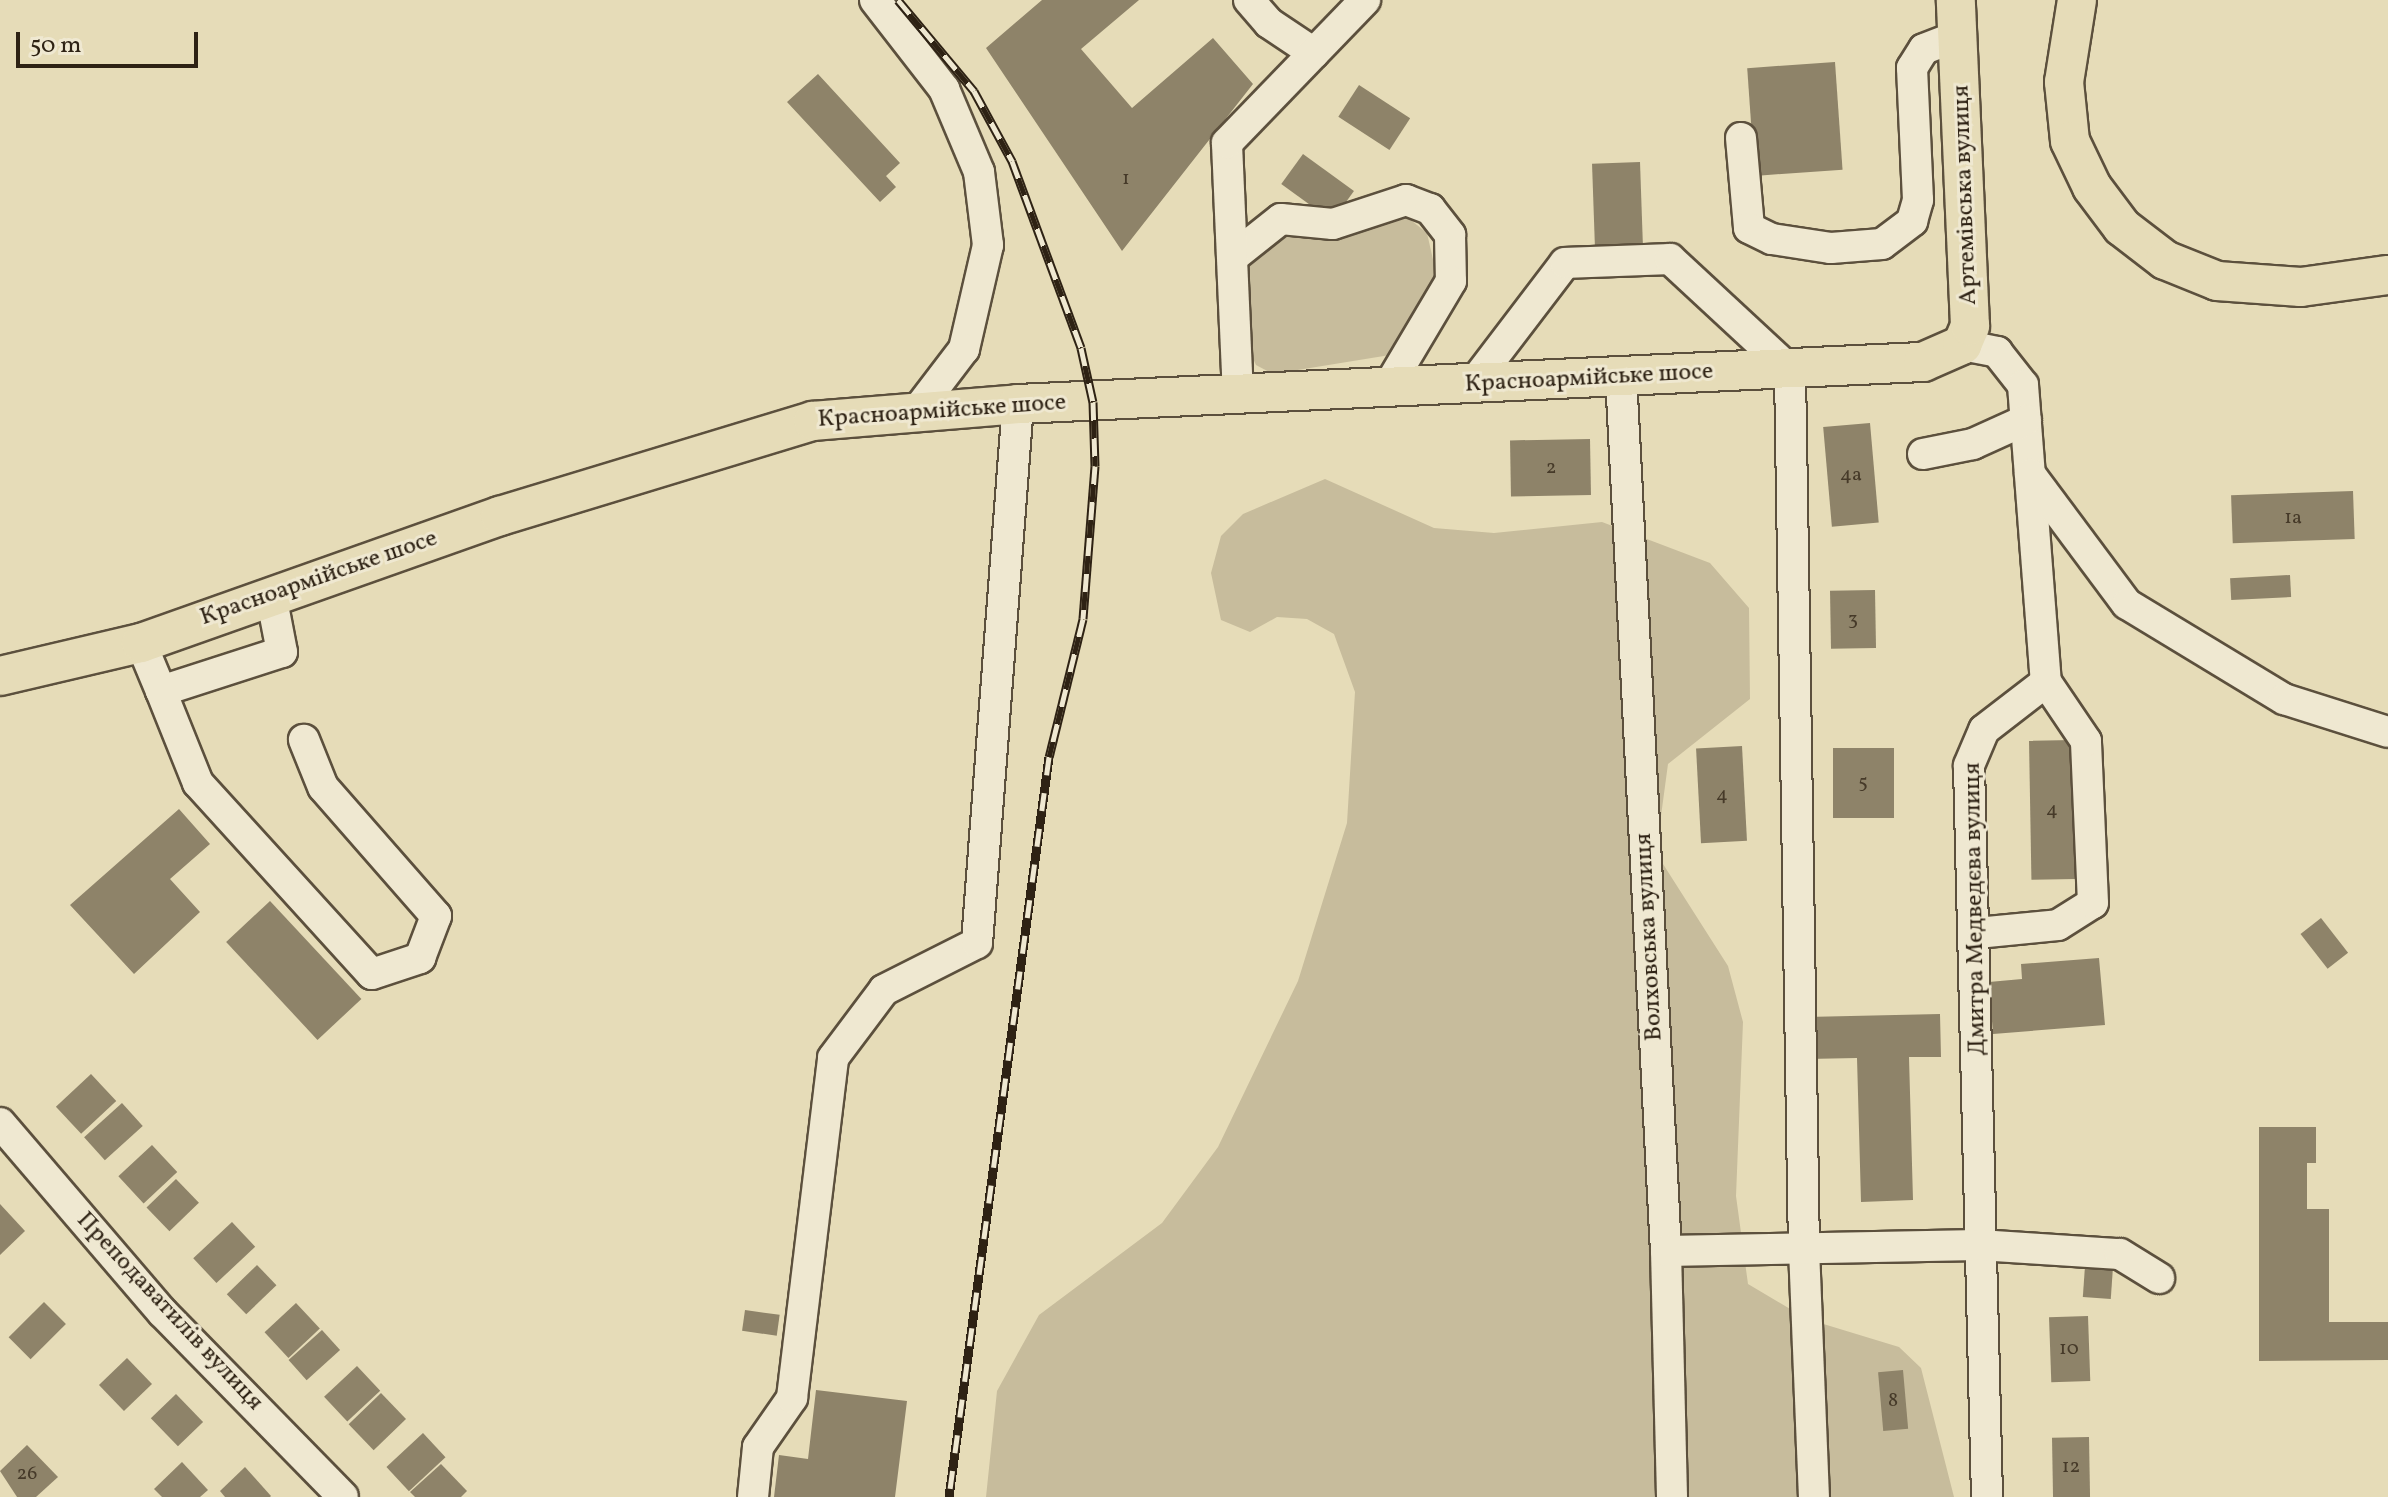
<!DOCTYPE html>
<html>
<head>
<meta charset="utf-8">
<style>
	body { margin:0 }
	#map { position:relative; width:2388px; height:1497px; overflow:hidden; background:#e6dcb8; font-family:Vollkorn,serif }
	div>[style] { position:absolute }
	.green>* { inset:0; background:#c7bc9c }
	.building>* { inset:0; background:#8e8369; transform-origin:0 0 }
	.roads { filter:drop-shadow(2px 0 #5c503d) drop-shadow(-2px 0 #5c503d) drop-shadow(0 2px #5c503d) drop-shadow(0 -2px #5c503d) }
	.minor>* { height:30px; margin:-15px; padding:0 15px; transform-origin:15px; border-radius:15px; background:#efe8d1 }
	.major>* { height:38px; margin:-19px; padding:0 19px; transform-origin:19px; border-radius:19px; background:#e6dcb8 }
	.rail>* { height:9px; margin-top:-4.5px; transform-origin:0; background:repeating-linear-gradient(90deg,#efe8d1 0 18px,#2e2214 0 36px); box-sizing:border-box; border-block:2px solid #2e2214 }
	span { translate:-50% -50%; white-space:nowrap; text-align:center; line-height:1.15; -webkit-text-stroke:6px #efe8d1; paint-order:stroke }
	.number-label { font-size:20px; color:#463a29 }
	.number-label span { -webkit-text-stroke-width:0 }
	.street-label { font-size:24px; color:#2e2214 }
	.scale { position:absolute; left:16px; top:32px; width:182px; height:36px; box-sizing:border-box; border:4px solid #2e2214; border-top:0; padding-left:10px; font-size:24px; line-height:28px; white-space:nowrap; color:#2e2214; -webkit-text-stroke:6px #efe8d1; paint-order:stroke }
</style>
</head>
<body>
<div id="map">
	<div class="green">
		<i style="clip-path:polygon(1402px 213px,1427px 233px,1436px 273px,1390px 355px,1273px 374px,1256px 365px,1249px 350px,1247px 263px,1276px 237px)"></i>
		<i style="clip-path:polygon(1325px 479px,1434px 528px,1494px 533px,1602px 522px,1710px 563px,1749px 608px,1750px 699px,1668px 764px,1656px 853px,1728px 966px,1743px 1022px,1736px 1196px,1748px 1284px,1807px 1319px,1899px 1347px,1921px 1368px,1954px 1497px,986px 1497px,997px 1391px,1039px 1315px,1162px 1223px,1218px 1147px,1298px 981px,1347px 823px,1355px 692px,1334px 634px,1307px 619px,1277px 617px,1250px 632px,1221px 620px,1211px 573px,1221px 536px,1243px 514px)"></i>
	</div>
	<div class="building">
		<i style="clip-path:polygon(1042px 0,1139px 0,1081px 49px,1132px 108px,1213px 38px,1253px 84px,1122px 251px,986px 48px)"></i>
		<i style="left:1835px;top:62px;width:108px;height:88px;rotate:86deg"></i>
		<i style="clip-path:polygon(818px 74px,900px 163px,886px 176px,896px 187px,880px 202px,787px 102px)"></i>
		<i style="left:1359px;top:85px;width:61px;height:38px;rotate:33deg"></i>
		<i style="left:1303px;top:154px;width:63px;height:37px;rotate:36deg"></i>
		<i style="left:1640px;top:162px;width:93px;height:48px;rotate:88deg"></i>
		<i style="left:1870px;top:423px;width:100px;height:47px;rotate:85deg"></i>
		<i style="left:1590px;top:439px;width:56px;height:80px;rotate:89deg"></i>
		<i style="left:2353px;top:491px;width:48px;height:122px;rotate:88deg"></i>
		<i style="left:2290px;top:575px;width:22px;height:60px;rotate:87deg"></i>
		<i style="left:1875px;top:590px;width:58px;height:45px;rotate:89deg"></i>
		<i style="left:2073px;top:740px;width:139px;height:44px;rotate:89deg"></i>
		<i style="left:1742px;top:746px;width:95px;height:46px;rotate:87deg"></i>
		<i style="left:1833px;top:748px;width:61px;height:70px"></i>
		<i style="clip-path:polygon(179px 809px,210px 844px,170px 879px,200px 912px,134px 974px,70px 905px)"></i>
		<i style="left:270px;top:901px;width:134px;height:60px;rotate:47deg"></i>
		<i style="left:2321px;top:918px;width:44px;height:26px;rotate:52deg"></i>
		<i style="clip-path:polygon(2099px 958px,2105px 1025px,1993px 1034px,1989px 982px,2022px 979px,2021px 964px)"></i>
		<i style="clip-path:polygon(1940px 1014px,1941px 1057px,1909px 1057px,1913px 1200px,1861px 1202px,1857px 1058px,1807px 1059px,1806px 1017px)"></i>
		<i style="left:91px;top:1074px;width:37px;height:48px;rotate:47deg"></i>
		<i style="left:122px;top:1103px;width:31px;height:51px;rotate:48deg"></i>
		<i style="clip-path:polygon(2259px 1127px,2316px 1127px,2316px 1163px,2307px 1163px,2307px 1209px,2329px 1209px,2329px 1322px,2388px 1322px,2388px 1360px,2259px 1361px)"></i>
		<i style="left:152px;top:1145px;width:37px;height:46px;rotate:47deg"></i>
		<i style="left:176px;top:1179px;width:33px;height:41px;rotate:46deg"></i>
		<i style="clip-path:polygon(0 1204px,25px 1231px,0 1255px)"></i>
		<i style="left:232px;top:1222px;width:34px;height:53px;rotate:47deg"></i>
		<i style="left:257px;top:1265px;width:28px;height:42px;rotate:46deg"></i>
		<i style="left:2085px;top:1266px;width:28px;height:31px;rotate:4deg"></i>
		<i style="left:44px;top:1302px;width:31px;height:50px;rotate:45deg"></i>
		<i style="left:296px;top:1303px;width:35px;height:43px;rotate:47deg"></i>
		<i style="left:745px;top:1310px;width:35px;height:21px;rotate:8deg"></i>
		<i style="left:2088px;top:1316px;width:65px;height:39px;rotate:88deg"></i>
		<i style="left:322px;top:1330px;width:27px;height:45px;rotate:48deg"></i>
		<i style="left:127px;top:1358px;width:36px;height:39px;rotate:46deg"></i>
		<i style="left:357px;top:1366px;width:34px;height:45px;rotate:47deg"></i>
		<i style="left:1903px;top:1370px;width:59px;height:25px;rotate:85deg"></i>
		<i style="clip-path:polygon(816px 1390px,907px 1401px,895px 1497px,774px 1497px,779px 1455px,808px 1459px)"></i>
		<i style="left:381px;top:1393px;width:36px;height:45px;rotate:46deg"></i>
		<i style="left:176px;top:1394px;width:39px;height:35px;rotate:46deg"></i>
		<i style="left:423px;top:1433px;width:33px;height:50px;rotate:47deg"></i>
		<i style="left:2089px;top:1437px;width:60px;height:37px;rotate:89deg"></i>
		<i style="clip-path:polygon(27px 1445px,58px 1477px,36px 1497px,17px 1497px,0 1471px)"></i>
		<i style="clip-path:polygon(182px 1462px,208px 1490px,200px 1497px,162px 1497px,154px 1489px)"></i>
		<i style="clip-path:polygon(441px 1464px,467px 1491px,461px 1497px,415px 1497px,410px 1492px)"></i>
		<i style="clip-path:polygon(245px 1467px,271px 1496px,270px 1497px,225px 1497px,220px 1491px)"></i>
	</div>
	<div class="roads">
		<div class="minor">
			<i style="left:875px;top:0;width:113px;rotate:52.2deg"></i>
			<i style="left:944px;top:89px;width:90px;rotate:67.1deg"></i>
			<i style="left:979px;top:172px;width:74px;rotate:83deg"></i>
			<i style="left:988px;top:245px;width:107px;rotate:103deg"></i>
			<i style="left:964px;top:349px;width:79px;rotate:127.3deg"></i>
			<i style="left:1249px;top:0;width:30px;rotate:49deg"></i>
			<i style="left:1269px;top:23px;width:54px;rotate:33.7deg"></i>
			<i style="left:1741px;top:138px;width:90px;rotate:84.9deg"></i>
			<i style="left:1749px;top:228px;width:25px;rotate:26deg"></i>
			<i style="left:1772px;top:239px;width:60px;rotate:8.7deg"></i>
			<i style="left:1831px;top:248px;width:51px;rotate:-4.5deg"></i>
			<i style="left:1882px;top:244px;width:38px;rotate:-37deg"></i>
			<i style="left:1912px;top:221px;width:22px;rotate:-74deg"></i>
			<i style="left:1918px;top:200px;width:132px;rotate:-92.6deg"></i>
			<i style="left:1912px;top:68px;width:22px;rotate:-58deg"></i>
			<i style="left:1924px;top:49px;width:36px;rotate:-21deg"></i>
			<i style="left:1233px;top:257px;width:61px;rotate:-38.4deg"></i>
			<i style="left:1281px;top:219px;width:52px;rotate:5.5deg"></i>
			<i style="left:1333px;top:224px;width:77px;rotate:-18.2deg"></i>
			<i style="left:1406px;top:200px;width:26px;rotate:21deg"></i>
			<i style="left:1430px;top:209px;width:33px;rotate:52deg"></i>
			<i style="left:1450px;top:235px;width:46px;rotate:88.8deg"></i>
			<i style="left:1451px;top:281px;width:126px;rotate:120.7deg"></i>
			<i style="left:1962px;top:345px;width:36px;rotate:11deg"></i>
			<i style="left:1997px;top:352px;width:42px;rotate:51.8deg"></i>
			<i style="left:2023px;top:385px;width:298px;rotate:85.6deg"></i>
			<i style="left:2046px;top:682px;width:78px;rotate:142.3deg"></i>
			<i style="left:1984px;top:730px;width:39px;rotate:113deg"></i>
			<i style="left:1969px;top:766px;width:731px;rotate:88.59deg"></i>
			<i style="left:1621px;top:376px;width:876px;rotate:87.06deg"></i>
			<i style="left:1666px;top:1251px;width:246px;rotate:88.6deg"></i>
			<i style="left:1472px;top:385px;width:153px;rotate:-52.7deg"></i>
			<i style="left:1565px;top:263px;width:105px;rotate:-2.2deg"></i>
			<i style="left:1670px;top:259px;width:163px;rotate:42.8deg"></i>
			<i style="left:1790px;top:370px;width:879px;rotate:89.09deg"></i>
			<i style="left:1804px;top:1249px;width:248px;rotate:87.7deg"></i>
			<i style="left:1238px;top:396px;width:253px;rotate:-92.5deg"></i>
			<i style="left:1227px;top:143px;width:199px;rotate:-46deg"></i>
			<i style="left:1923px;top:454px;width:51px;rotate:-11.3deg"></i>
			<i style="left:1973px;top:444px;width:58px;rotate:-24.4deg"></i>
			<i style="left:2030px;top:474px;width:162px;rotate:53.3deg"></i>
			<i style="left:2127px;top:604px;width:184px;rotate:31.2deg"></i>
			<i style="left:2284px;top:699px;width:109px;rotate:17.6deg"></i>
			<i style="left:141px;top:643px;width:52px;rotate:67.4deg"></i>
			<i style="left:161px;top:691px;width:127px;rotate:-17.9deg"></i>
			<i style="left:282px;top:652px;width:58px;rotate:-100.9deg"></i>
			<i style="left:161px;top:691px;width:99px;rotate:68.1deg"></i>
			<i style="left:198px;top:783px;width:258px;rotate:47.7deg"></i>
			<i style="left:372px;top:974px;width:51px;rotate:-18.4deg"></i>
			<i style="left:420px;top:958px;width:45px;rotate:-69.1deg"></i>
			<i style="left:436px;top:916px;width:171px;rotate:-131.2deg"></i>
			<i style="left:323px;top:787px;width:51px;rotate:-112deg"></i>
			<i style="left:1977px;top:933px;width:81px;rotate:-5.6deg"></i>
			<i style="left:2058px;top:925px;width:41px;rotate:-32.2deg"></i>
			<i style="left:2093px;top:903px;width:162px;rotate:-92.5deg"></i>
			<i style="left:2086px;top:741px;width:71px;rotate:-124.1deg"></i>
			<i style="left:0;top:1123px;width:250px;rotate:49.4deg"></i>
			<i style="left:163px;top:1313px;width:257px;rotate:45.6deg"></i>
			<i style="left:1666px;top:1251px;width:313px;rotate:-1.1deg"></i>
			<i style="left:1979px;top:1245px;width:141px;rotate:3.7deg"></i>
			<i style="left:2120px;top:1254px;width:46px;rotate:31.6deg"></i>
			<i style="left:753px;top:1497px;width:50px;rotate:-84.3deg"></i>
			<i style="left:758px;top:1447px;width:60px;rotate:-55.2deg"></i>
			<i style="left:792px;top:1398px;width:342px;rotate:-83.1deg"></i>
			<i style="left:833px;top:1058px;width:85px;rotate:-53.1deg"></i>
			<i style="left:884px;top:990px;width:104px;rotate:-26.8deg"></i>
			<i style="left:977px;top:943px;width:541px;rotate:-85.65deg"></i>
		</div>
		<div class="major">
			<i style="left:2077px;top:0;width:83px;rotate:99deg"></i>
			<i style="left:2064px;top:82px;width:59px;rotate:84.2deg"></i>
			<i style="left:2070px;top:141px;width:51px;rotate:64.4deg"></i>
			<i style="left:2092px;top:187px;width:50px;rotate:53.1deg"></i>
			<i style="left:2122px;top:227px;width:54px;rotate:37.5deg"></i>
			<i style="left:2165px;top:260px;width:56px;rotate:22deg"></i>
			<i style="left:2217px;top:281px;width:84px;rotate:4.1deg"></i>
			<i style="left:2301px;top:287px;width:88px;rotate:-7.9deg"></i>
			<i style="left:0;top:676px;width:145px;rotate:-13.2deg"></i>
			<i style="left:141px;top:643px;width:381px;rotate:-19.5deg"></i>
			<i style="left:500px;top:516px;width:327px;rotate:-16.9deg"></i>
			<i style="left:813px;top:421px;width:206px;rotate:-4.7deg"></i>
			<i style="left:1018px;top:404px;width:906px;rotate:-2.66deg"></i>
			<i style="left:1923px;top:362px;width:43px;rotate:-23.6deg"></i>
			<i style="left:1962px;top:345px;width:21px;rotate:-67deg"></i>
			<i style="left:1970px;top:326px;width:326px;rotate:-92.5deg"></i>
		</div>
	</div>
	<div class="rail">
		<i style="left:898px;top:0;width:119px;rotate:50.1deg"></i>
		<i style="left:974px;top:91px;width:80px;rotate:61.5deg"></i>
		<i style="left:1012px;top:161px;width:199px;rotate:69.7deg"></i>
		<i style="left:1081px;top:348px;width:55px;rotate:77.5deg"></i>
		<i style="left:1093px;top:402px;width:64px;rotate:88.2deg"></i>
		<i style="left:1095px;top:466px;width:153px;rotate:94.5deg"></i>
		<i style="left:1083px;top:619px;width:142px;rotate:103.8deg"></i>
		<i style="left:1049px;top:757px;width:747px;rotate:97.7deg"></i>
	</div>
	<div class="number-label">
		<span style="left:1126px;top:179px">1</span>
		<span style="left:1551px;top:468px">2</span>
		<span style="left:1851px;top:475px">4а</span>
		<span style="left:2293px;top:518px">1а</span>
		<span style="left:1853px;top:620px">3</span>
		<span style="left:1863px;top:783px">5</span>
		<span style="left:1722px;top:795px">4</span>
		<span style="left:2052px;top:810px">4</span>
		<span style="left:2069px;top:1349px">10</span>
		<span style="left:1893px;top:1401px">8</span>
		<span style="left:2071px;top:1467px">12</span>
		<span style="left:27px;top:1474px">26</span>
	</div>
	<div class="street-label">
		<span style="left:1966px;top:195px;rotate:-92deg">Артемівська вулиця</span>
		<span style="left:1589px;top:379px;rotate:-3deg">Красноармійське шосе</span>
		<span style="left:942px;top:412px;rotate:-4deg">Красноармійське шосе</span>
		<span style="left:319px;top:579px;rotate:-19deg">Красноармійське шосе</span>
		<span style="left:1976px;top:909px;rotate:-91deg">Дмитра Медведєва вулиця</span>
		<span style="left:1650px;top:937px;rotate:-93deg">Волховська вулиця</span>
		<span style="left:169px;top:1312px;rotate:47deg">Преподаватилів вулиця</span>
	</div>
	<div class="scale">50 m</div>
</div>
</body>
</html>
